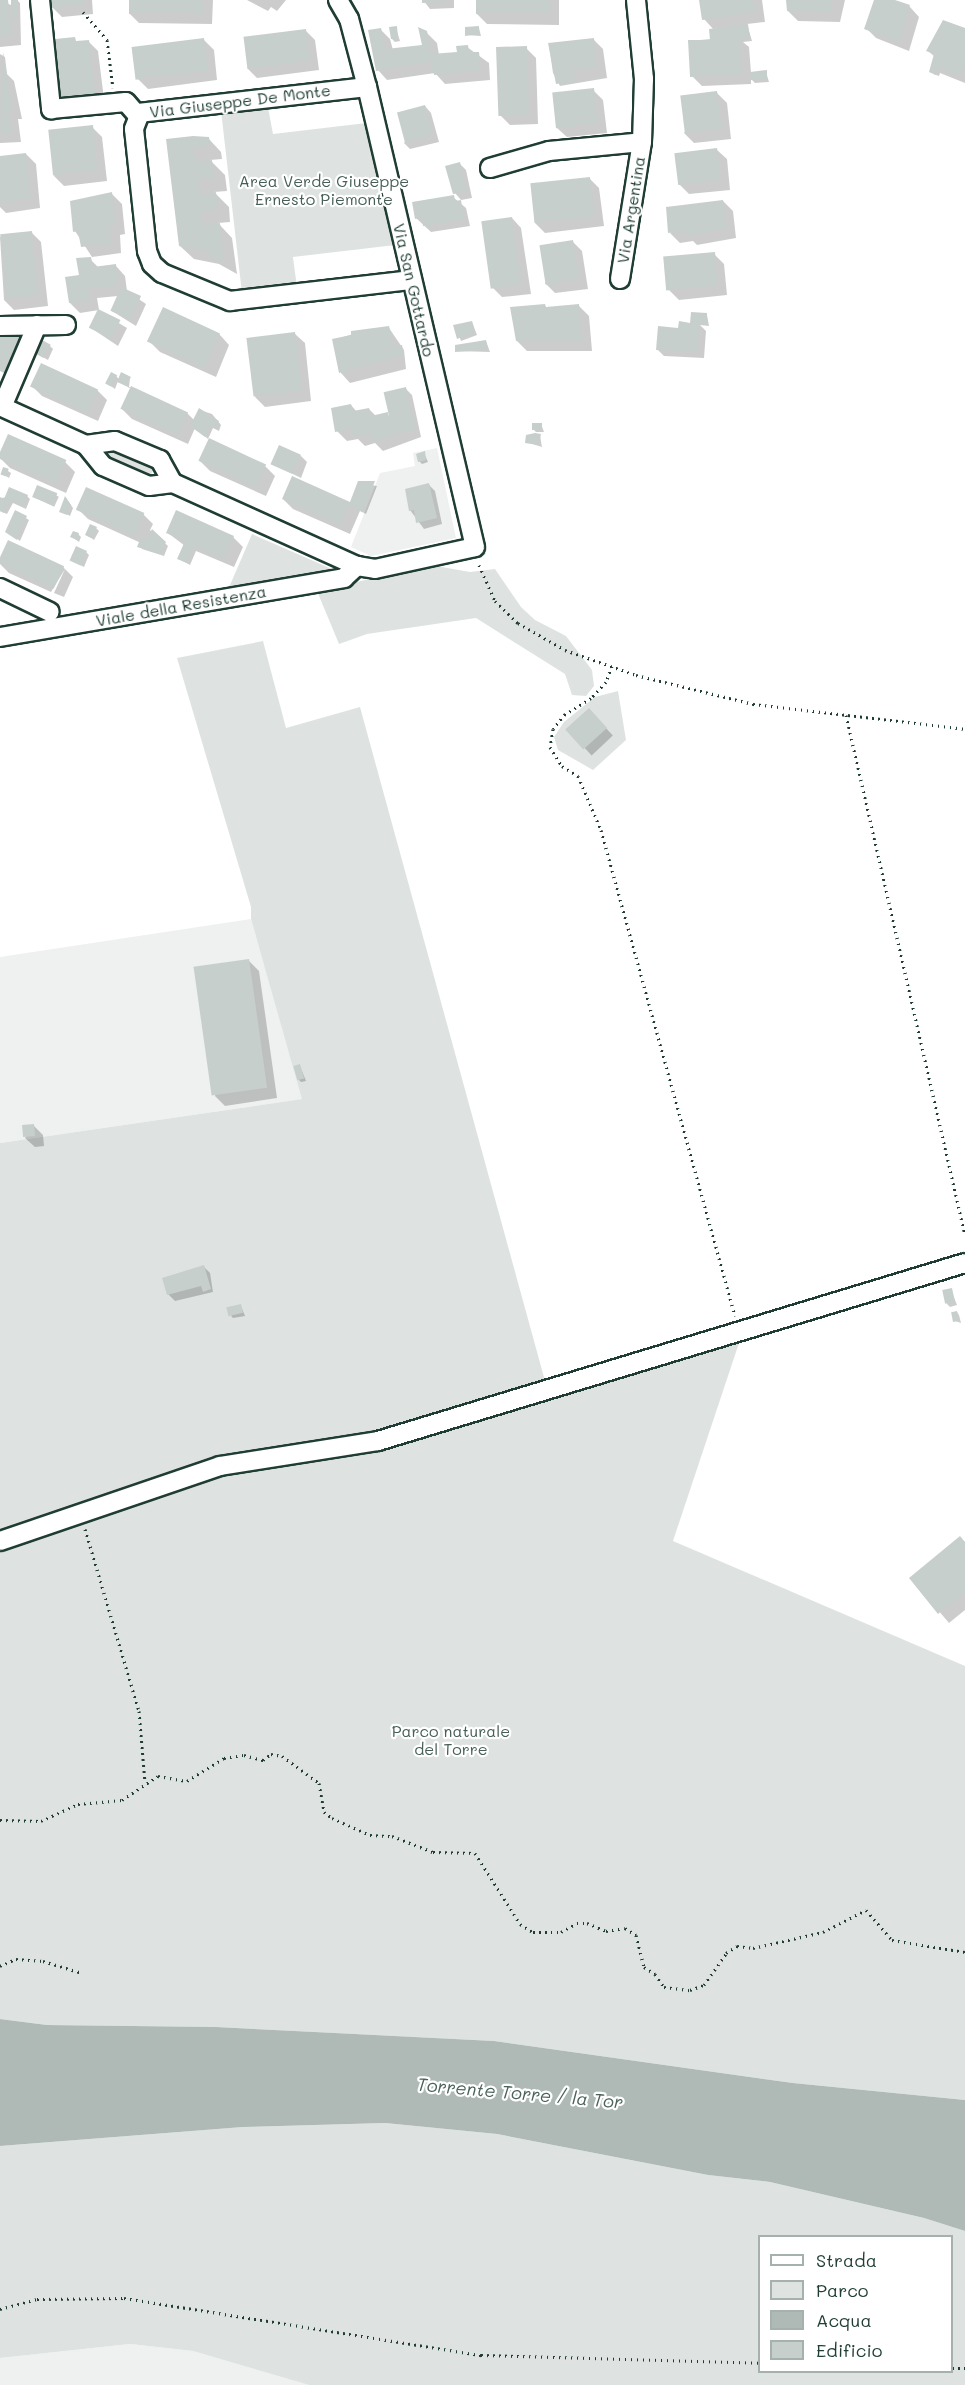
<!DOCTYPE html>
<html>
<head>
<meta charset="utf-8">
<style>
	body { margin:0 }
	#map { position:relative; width:965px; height:2385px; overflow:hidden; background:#fff; font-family:Mali,sans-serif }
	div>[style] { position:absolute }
	.built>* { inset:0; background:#eef1f0 }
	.green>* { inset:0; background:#dee3e2; transform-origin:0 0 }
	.water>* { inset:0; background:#afbab7 }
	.shadow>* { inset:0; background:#0003; transform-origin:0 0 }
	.building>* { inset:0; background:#c7cfcc; transform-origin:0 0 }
	.path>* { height:3px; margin-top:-1.5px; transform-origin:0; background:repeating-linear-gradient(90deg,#1f3d34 0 1.5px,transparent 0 6px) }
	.roads { filter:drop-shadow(2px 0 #1f3d34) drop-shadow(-2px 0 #1f3d34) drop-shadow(0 2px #1f3d34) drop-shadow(0 -2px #1f3d34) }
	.minor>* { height:18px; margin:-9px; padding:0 9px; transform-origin:9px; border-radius:9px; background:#fff }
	span { translate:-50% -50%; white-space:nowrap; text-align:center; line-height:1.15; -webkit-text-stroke:4.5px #fff; paint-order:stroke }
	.street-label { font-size:16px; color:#1f3d34 }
	.park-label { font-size:16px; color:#455e57 }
	.water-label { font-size:18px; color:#4a625b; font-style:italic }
	.legend { position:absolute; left:758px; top:2235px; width:195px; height:138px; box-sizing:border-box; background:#fff; border:2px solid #a5b1ae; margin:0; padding:8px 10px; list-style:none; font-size:18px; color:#1f3d34 }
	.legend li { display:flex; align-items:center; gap:12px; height:30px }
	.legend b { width:30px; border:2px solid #a5b1ae }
</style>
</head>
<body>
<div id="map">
	<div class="built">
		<i style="clip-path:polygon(437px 448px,456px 538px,371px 556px,351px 547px,380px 473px,415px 466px,413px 453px)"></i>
		<i style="clip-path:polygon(251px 919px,303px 1099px,0 1143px,0 957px)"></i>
		<i style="clip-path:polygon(130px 2344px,193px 2351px,309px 2385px,0 2385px,0 2358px)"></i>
	</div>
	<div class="green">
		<i style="clip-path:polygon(266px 97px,273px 134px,375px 122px,404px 244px,293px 257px,298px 295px,243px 302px,220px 102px)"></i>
		<i style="left:113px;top:445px;width:47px;height:17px;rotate:25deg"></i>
		<i style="clip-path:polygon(252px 534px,341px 573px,227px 592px)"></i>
		<i style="clip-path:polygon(431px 565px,470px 572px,495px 569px,521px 607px,535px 620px,566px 636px,592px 670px,594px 686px,586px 696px,572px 695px,565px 674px,476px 618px,367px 634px,339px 644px,317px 591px)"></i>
		<i style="clip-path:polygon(263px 641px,286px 728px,360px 707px,545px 1381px,744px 1328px,673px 1541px,965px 1666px,965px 2100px,793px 2083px,494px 2041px,216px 2027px,47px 2025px,0 2019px,0 1143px,302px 1099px,251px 919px,251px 907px,177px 658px)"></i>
		<i style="clip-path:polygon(618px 691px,626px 740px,593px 770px,558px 750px,554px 737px,564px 722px,595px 697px)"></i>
		<i style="clip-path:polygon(evenodd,385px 2123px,497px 2134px,708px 2175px,770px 2182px,924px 2218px,965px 2231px,965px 2385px,309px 2385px,193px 2351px,130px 2344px,0 2358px,0 2146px,243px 2127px,385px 2123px,760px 2236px,952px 2236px,952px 2372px,760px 2372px,760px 2236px)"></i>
	</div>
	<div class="water">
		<i style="clip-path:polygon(0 2019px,47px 2025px,216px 2027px,494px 2041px,793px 2083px,965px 2100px,965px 2231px,924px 2218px,770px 2182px,708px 2175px,497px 2134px,385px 2123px,243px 2127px,0 2146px)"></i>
	</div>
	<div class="shadow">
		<i style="clip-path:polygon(0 0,13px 6px,17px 0,20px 3px,21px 45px,0 47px)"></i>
		<i style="clip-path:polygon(52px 0,92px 0,93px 14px,62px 17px,52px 7px)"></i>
		<i style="clip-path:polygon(130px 0,213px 0,212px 24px,139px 23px,129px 13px)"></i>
		<i style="clip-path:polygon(247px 0,286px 0,277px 11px,271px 7px,268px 11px)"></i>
		<i style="clip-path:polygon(423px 0,454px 0,454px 8px,430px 9px)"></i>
		<i style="clip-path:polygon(478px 0,559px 0,559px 25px,487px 24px,477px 14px)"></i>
		<i style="clip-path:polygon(701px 0,762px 0,765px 22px,747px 24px,752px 41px,743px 42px,749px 47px,751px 73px,766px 72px,769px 82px,755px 83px,751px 79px,751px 84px,702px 86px,692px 76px,689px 41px,711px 39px,714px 30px,704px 19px)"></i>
		<i style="clip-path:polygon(788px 0,845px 0,840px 22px,798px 21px,788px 11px)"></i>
		<i style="clip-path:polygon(876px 0,910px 7px,919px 17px,909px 51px,876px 38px,866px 28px)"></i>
		<i style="clip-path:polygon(396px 28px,400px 41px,395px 42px,392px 39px)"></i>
		<i style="clip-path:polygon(479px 28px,481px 36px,466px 35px)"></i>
		<i style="clip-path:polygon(380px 29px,390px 39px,393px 50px,424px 46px,427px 33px,437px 43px,439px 55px,458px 53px,467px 47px,489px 63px,490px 80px,445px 84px,435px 73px,387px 80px,378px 70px)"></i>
		<i style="clip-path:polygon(305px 30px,315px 40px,319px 70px,257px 78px,247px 68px)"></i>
		<i style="clip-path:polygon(965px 30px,965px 83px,940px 73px,939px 76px,933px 74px,935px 57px,928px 51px)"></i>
		<i style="clip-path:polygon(593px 39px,603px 49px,607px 78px,560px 86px,553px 73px,549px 45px)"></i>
		<i style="clip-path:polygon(204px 40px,214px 50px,217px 80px,148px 89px,138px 79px)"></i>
		<i style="clip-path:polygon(57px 41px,88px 41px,98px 51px,105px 107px,72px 108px,62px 98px)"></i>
		<i style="clip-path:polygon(526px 48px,536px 58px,538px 124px,510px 125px,500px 115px)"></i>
		<i style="clip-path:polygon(0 54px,5px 57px,7px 74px,14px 81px,22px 119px,18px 119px,21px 142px,0 143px)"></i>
		<i style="clip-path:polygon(593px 90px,603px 100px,607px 133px,567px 137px,557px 128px)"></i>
		<i style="clip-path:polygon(717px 93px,727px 103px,731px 139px,694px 143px,684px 133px)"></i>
		<i style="clip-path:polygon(425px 106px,431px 113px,439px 142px,410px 149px,404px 143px)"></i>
		<i style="clip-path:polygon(92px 127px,102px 137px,107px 181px,64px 186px,54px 176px)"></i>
		<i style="clip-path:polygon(208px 138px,221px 152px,222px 159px,210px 160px,225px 175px,227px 191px,214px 192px,229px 207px,230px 222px,218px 223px,232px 238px,237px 274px,219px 264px,194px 259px,180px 246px,168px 141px)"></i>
		<i style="clip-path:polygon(717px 150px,727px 159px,730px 190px,689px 194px,679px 184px)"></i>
		<i style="clip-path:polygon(26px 154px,36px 164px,40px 208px,6px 213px,0 207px,0 158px)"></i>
		<i style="clip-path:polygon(460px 164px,466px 170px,472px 198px,461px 200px,455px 193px)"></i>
		<i style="clip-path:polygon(589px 178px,599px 188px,604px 226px,545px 233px,535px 223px)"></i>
		<i style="clip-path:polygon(112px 194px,122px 204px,125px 234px,120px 235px,121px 253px,92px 257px,75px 231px)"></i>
		<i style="clip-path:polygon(453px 197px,466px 208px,470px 226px,431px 232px,416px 218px)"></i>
		<i style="clip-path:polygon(723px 201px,733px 211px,736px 238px,697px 245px,693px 241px,680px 243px,670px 233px)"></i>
		<i style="clip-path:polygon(512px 218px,521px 228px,531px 294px,502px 297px,492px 287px)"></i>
		<i style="clip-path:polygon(31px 232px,41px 242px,48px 306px,14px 310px,4px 300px,0 237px)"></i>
		<i style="clip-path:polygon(572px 241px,582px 251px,588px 289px,555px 293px,545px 283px)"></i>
		<i style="clip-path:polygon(714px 254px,724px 264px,727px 295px,679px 300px,669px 290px)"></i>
		<i style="clip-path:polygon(90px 259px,99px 268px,116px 266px,125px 276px,127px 291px,146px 304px,136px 326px,112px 311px,118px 296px,97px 298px,99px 310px,80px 313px,70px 303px)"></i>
		<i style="clip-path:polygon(579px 306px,589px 316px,592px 351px,527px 351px,517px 341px)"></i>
		<i style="clip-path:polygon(163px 309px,220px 335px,229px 345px,216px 377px,160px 352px,150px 342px)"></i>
		<i style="clip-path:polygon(99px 311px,127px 328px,118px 346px,91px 328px)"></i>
		<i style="clip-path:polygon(707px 315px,709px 326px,700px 325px,706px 331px,704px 358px,664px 356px,657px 349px,679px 330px)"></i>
		<i style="clip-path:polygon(472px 322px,477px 335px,461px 341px,455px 326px)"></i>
		<i style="clip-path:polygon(389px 328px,404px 350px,406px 369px,350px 383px,341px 373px,334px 340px,369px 329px)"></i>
		<i style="clip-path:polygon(295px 334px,305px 343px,311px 401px,265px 407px,255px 397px)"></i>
		<i style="clip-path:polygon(486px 341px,490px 352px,457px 351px)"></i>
		<i style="clip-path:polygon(50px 346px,53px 349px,48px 360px,37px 354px)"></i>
		<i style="clip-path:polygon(116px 376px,120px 380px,130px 378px,129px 387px,187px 413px,195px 421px,200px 410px,212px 414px,221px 425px,219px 431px,213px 428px,208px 439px,195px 428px,188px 444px,132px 419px,122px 409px,131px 389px,118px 381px,115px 389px,108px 384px)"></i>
		<i style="clip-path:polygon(32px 386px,97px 390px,107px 400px,98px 421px,42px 396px)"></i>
		<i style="clip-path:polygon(406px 389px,412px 395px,421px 437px,383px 451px,375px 443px,365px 446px,358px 439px,347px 441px,337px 431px,351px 405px,357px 412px,369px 409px,376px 416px,387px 414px,392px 419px)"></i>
		<i style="clip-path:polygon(541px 424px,544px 432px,536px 432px,533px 429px)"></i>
		<i style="clip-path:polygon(9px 436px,65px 462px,75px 472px,66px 493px,10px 468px,0 458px)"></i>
		<i style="clip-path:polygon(540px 436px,542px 447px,526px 442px)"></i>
		<i style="clip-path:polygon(424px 453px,428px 462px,422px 464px,419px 461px)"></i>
		<i style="clip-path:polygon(301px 456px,307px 462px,301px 478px,273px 464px)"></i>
		<i style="clip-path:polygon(200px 461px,265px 466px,275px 476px,266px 496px,210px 471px)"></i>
		<i style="clip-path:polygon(8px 471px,11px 473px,9px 478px,1px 473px)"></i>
		<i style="clip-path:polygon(359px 483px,377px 486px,366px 514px,360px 511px,350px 534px,293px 509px,283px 499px,350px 505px)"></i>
		<i style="clip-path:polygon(429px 485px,435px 491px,442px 524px,424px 529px,410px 510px)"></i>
		<i style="left:38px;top:487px;width:23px;height:11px;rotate:25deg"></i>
		<i style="clip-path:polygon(27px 496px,30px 499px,26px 509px,13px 503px,7px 514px,0 511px,0 498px)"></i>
		<i style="clip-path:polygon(66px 498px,73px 508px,70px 516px,61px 511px)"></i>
		<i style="clip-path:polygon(78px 509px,143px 514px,153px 524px,150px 530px,168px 546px,164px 556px,142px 549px,141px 543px,88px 519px)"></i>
		<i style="clip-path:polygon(16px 512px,29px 520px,20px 541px,10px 534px)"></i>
		<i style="clip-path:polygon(96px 528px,99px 531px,94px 540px,87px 535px)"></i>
		<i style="clip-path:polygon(168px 533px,233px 537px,243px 547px,234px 567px,196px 551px,190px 565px,179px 559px,185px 546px)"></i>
		<i style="clip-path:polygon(78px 534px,81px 537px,79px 542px,72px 537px)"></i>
		<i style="clip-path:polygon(8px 542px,63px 567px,73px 577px,64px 597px,54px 593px,65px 569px,51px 592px,9px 573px,0 564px)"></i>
		<i style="clip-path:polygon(86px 552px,89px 555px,84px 567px,72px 561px)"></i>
		<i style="left:589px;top:710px;width:35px;height:29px;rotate:47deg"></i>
		<i style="clip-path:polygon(249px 961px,259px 971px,277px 1098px,225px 1106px,215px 1096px)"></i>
		<i style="clip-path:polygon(300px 1066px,306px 1081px,301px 1082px,298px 1079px)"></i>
		<i style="clip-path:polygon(33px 1125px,43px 1135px,44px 1146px,35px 1147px,25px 1138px)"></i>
		<i style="clip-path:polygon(204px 1267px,210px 1273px,213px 1292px,175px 1301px,168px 1294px)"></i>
		<i style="clip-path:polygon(951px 1290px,957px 1305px,950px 1307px,947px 1304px)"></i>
		<i style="clip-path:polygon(241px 1306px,245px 1316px,233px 1318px,231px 1316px)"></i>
		<i style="clip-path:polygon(957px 1312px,959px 1315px,961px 1323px,955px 1321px)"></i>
		<i style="clip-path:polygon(965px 1543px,965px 1610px,949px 1623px,911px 1578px)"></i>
	</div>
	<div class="building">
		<i style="clip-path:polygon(0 0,8px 0,12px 35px,0 37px)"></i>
		<i style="left:11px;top:0;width:7px;height:18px"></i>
		<i style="clip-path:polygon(50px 0,83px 0,84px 5px,51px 8px)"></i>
		<i style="left:129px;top:0;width:75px;height:14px"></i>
		<i style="clip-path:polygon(422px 0,446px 0,446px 2px,422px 3px)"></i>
		<i style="left:476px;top:0;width:74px;height:14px"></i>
		<i style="clip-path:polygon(699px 0,754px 0,756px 12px,702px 20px)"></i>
		<i style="clip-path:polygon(786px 0,833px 0,831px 13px,787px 11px)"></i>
		<i style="clip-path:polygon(874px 0,895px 0,910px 5px,900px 42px,864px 29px)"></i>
		<i style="clip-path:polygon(943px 20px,965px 28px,965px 66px,960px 76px,938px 68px,936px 75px,929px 72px,934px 54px,926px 51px)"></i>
		<i style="clip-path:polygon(748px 24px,750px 38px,740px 40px,742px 75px,690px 77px,688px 40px,710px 40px,709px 29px)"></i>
		<i style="clip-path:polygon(397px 26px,398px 39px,391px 39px,389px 27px)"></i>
		<i style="clip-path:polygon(479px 26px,479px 34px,465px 36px,465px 27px)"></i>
		<i style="clip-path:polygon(418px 27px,427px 31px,431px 54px,457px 52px,456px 46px,468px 45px,469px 52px,479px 52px,481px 70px,434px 75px,431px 62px,376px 71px,368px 30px,381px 28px,386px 49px,422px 45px)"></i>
		<i style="left:306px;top:29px;width:32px;height:63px;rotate:83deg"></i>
		<i style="clip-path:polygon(75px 37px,76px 41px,89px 40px,96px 98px,61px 98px,55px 39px)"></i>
		<i style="left:204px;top:38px;width:33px;height:73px;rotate:83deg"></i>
		<i style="clip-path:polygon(594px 38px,597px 68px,574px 71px,575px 81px,556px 84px,548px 43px)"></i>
		<i style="left:527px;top:46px;width:69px;height:31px;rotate:88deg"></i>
		<i style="clip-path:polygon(3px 52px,13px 109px,9px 110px,12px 133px,0 135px)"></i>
		<i style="clip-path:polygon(767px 70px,767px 79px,751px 80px,750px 72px)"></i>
		<i style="left:594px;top:88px;width:36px;height:42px;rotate:84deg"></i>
		<i style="left:717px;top:91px;width:38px;height:37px;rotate:83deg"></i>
		<i style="left:425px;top:105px;width:31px;height:29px;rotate:75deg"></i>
		<i style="left:93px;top:125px;width:46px;height:45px;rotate:84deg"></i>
		<i style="clip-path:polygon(193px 136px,209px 137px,210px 146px,194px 148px,196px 162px,212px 160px,214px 178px,198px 179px,200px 194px,216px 192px,218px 209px,202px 211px,204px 225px,220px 223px,224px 262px,209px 256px,209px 252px,179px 246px,166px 139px)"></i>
		<i style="left:717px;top:148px;width:32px;height:43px;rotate:83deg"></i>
		<i style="clip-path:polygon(26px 153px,31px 198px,0 203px,0 156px)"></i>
		<i style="clip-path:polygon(460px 162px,467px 192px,453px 194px,445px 166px)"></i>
		<i style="left:590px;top:177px;width:40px;height:60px;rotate:84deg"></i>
		<i style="clip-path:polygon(112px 192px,116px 225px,110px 226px,112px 244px,81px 247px,78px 231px,73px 232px,70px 201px)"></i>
		<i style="clip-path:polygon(454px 195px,455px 201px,461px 200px,464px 220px,423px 226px,422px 217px,415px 219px,412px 202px)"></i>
		<i style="clip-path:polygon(723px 200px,727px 229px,686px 236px,686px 231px,668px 233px,666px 207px)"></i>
		<i style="left:512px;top:217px;width:68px;height:31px;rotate:82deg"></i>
		<i style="left:32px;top:231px;width:65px;height:32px;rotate:84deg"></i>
		<i style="left:573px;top:240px;width:40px;height:34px;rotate:81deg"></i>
		<i style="left:715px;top:252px;width:34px;height:52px;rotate:85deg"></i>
		<i style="clip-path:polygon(91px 257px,93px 267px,116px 264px,118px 286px,88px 288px,90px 301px,69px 303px,65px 277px,79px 275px,76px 258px)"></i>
		<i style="left:121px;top:287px;width:22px;height:26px;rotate:24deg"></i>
		<i style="clip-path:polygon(545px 304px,546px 307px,579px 304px,583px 341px,516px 341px,510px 307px)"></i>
		<i style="left:163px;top:307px;width:63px;height:38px;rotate:25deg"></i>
		<i style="left:98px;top:309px;width:25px;height:21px;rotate:26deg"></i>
		<i style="clip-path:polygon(691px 312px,707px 313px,707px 324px,700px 323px,698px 352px,656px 350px,658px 326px,678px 328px,679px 321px,690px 323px)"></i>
		<i style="clip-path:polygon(472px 321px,475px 332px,457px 339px,453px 325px)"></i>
		<i style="clip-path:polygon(389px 326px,394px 347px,402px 345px,404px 355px,339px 373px,332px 339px,351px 335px,351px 331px)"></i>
		<i style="clip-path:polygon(5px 329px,25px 338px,8px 375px,0 371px,0 331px)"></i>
		<i style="left:295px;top:332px;width:59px;height:49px;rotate:83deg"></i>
		<i style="left:42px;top:340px;width:10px;height:15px;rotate:29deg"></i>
		<i style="clip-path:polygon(486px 340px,488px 350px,455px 352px,455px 345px)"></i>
		<i style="left:41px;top:363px;width:63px;height:26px;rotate:25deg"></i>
		<i style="left:111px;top:372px;width:7px;height:13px;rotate:27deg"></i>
		<i style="clip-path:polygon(121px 372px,131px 377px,126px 386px,117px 382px)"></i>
		<i style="left:131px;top:386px;width:63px;height:25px;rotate:25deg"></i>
		<i style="left:406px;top:387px;width:44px;height:23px;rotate:77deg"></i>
		<i style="clip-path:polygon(351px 404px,353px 411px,369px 408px,371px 416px,388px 412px,393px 437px,372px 442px,369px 433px,354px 437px,351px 429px,335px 432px,331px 408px)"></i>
		<i style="clip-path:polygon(199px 408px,219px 421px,216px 429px,210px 426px,205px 437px,190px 426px)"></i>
		<i style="left:532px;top:423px;width:10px;height:7px"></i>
		<i style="clip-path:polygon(535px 433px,541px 434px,539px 445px,525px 443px,526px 435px)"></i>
		<i style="left:8px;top:434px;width:64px;height:26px;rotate:24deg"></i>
		<i style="left:209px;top:438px;width:63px;height:25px;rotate:25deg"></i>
		<i style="left:279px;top:445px;width:24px;height:21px;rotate:24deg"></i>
		<i style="clip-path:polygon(425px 451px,426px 460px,418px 462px,416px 454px)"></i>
		<i style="left:3px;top:467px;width:6px;height:8px;rotate:18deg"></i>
		<i style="clip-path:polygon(292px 476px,350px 502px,358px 481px,375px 481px,363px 512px,348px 506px,340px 525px,282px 499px)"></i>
		<i style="clip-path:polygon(429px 483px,437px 518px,416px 523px,414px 510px,409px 511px,405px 489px)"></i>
		<i style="left:37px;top:485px;width:22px;height:13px;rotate:22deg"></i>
		<i style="clip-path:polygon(9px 487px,28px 495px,23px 507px,10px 501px,4px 513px,0 511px,0 497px,4px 499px)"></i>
		<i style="left:86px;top:487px;width:64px;height:25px;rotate:24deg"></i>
		<i style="clip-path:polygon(65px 496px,71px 505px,67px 515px,59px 512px)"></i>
		<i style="clip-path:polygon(15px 510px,27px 516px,17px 540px,5px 532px)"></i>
		<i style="clip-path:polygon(176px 510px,234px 536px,224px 559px,195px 546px,187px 563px,177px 559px,185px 541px,166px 533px)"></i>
		<i style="clip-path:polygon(90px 524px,97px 527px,91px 538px,85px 535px)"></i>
		<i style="clip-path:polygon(152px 529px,166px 542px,161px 554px,137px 547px,141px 537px,147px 539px)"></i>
		<i style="clip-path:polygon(73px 531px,79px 533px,77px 540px,70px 537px)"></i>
		<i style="left:8px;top:540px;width:62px;height:25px;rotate:25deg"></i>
		<i style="left:76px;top:546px;width:12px;height:16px;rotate:24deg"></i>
		<i style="left:589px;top:708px;width:27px;height:32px;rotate:48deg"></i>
		<i style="left:249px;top:959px;width:130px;height:56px;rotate:82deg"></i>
		<i style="left:300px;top:1064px;width:15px;height:7px;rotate:74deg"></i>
		<i style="left:34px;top:1124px;width:12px;height:12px;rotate:85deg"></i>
		<i style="clip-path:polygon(204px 1265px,211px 1289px,203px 1292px,201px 1286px,167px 1295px,162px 1278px)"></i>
		<i style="left:952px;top:1288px;width:14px;height:10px;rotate:78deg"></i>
		<i style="left:241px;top:1304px;width:9px;height:15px;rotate:77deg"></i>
		<i style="left:957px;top:1311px;width:10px;height:6px;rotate:79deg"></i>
		<i style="clip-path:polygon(960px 1536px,965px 1542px,965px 1592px,938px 1614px,909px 1578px)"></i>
	</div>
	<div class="path">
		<i style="left:83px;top:12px;width:37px;rotate:49deg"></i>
		<i style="left:107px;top:40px;width:48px;rotate:82.9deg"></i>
		<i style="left:479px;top:565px;width:39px;rotate:66deg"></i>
		<i style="left:495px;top:601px;width:32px;rotate:44deg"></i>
		<i style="left:518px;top:623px;width:54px;rotate:29.9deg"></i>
		<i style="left:565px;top:650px;width:75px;rotate:19.4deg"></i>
		<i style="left:636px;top:675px;width:121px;rotate:13.9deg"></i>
		<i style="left:753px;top:704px;width:213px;rotate:6.7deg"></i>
		<i style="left:612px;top:666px;width:17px;rotate:111deg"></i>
		<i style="left:606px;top:682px;width:22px;rotate:133deg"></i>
		<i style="left:591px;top:698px;width:31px;rotate:148deg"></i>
		<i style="left:565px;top:714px;width:19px;rotate:129deg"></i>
		<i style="left:553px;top:729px;width:18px;rotate:99deg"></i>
		<i style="left:550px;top:747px;width:22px;rotate:58deg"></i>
		<i style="left:562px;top:766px;width:19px;rotate:32deg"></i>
		<i style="left:578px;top:776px;width:59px;rotate:66.9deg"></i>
		<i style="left:601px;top:830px;width:504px;rotate:74.59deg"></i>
		<i style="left:846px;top:715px;width:533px;rotate:77.11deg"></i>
		<i style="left:85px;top:1529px;width:190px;rotate:73.5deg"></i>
		<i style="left:139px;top:1711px;width:71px;rotate:85.2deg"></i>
		<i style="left:0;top:1820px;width:41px;rotate:1.4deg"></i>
		<i style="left:41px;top:1821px;width:41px;rotate:-24.7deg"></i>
		<i style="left:78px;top:1804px;width:44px;rotate:-5.2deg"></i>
		<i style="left:122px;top:1800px;width:43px;rotate:-33.7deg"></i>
		<i style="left:158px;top:1776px;width:29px;rotate:10deg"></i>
		<i style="left:187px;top:1781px;width:44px;rotate:-31.9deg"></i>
		<i style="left:224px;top:1758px;width:20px;rotate:-9deg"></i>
		<i style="left:244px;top:1755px;width:20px;rotate:15deg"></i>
		<i style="left:263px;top:1760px;width:10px;rotate:-37deg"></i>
		<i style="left:271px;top:1754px;width:11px;rotate:10deg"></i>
		<i style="left:282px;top:1756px;width:46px;rotate:36.1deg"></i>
		<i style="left:319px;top:1783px;width:29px;rotate:80deg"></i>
		<i style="left:324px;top:1812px;width:10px;rotate:37deg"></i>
		<i style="left:332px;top:1818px;width:42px;rotate:24.1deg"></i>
		<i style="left:370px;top:1835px;width:22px;rotate:3deg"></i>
		<i style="left:392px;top:1836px;width:44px;rotate:21.3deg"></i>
		<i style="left:433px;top:1852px;width:42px;rotate:1.4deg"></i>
		<i style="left:475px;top:1853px;width:84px;rotate:57.6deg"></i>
		<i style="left:520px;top:1924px;width:15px;rotate:32deg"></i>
		<i style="left:533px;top:1932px;width:28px"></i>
		<i style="left:561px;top:1932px;width:18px;rotate:-29deg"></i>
		<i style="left:577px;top:1923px;width:10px"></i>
		<i style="left:587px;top:1923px;width:21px;rotate:23deg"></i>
		<i style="left:606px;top:1931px;width:19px;rotate:-9deg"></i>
		<i style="left:625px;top:1928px;width:13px;rotate:32deg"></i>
		<i style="left:636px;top:1935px;width:33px;rotate:76deg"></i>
		<i style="left:644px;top:1967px;width:13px;rotate:32deg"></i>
		<i style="left:655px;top:1974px;width:16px;rotate:55deg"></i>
		<i style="left:664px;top:1987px;width:26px;rotate:7deg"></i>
		<i style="left:690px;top:1990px;width:15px;rotate:-20deg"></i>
		<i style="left:704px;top:1985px;width:39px;rotate:-55deg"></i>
		<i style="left:726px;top:1953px;width:13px;rotate:-32deg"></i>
		<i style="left:737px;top:1946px;width:16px;rotate:7deg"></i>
		<i style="left:753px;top:1948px;width:72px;rotate:-12.9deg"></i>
		<i style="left:823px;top:1932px;width:48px;rotate:-27.1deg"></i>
		<i style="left:866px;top:1910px;width:40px;rotate:49deg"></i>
		<i style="left:892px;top:1940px;width:74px;rotate:9.3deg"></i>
		<i style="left:0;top:1966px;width:17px;rotate:-24deg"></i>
		<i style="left:16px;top:1959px;width:27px;rotate:4deg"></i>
		<i style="left:43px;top:1961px;width:41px;rotate:17.1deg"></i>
		<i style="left:0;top:2309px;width:38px;rotate:-15deg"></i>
		<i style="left:37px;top:2299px;width:87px;rotate:-0.7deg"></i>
		<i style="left:124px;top:2298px;width:362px;rotate:9.1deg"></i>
		<i style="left:481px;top:2355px;width:279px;rotate:1.6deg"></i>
		<i style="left:952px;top:2368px;width:13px"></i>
	</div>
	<div class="roads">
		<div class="minor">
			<i style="left:40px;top:0;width:110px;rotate:84.2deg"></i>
			<i style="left:51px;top:109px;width:75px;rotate:-5.3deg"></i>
			<i style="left:126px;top:102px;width:18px;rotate:49deg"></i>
			<i style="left:367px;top:87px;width:228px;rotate:173.5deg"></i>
			<i style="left:140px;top:113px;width:17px;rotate:111deg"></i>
			<i style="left:134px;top:129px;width:123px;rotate:83.9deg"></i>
			<i style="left:147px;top:251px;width:14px;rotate:69deg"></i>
			<i style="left:152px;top:264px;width:13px;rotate:42deg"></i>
			<i style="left:162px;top:273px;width:74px;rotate:22.4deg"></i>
			<i style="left:230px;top:301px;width:183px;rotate:-6.6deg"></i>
			<i style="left:490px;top:168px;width:61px;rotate:-16.1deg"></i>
			<i style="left:549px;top:151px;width:93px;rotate:-5.5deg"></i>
			<i style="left:620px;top:279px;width:139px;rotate:-80.9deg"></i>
			<i style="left:642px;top:142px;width:63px;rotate:-88.2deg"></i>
			<i style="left:644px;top:79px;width:79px;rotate:-95.8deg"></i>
			<i style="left:0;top:326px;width:66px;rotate:-0.9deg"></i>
			<i style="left:0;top:406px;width:94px;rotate:24.4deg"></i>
			<i style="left:86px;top:445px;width:27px;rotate:51deg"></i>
			<i style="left:103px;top:466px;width:50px;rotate:23.5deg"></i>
			<i style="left:149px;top:486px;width:24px;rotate:-7deg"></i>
			<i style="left:173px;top:483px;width:202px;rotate:24.3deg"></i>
			<i style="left:357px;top:566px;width:18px;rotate:9deg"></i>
			<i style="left:375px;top:569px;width:102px;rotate:-12.4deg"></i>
			<i style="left:475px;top:547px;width:473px;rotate:-103.2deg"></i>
			<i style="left:367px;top:87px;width:70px;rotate:-104.8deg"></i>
			<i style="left:349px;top:19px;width:22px;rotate:-120deg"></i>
			<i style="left:2px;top:407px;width:89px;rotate:-66.9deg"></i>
			<i style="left:86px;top:445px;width:29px;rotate:-8deg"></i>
			<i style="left:115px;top:441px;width:49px;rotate:22.9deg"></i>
			<i style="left:160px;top:460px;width:26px;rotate:61deg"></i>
			<i style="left:0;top:588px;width:55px;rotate:25.6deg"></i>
			<i style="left:0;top:637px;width:349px;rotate:-9.7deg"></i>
			<i style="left:344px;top:578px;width:18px;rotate:-43deg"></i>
			<i style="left:0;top:1541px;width:232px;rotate:-18.8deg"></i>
			<i style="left:220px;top:1466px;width:160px;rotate:-9deg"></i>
			<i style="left:378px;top:1441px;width:613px;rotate:-16.87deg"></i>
		</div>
	</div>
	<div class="street-label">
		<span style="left:240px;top:101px;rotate:-7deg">Via Giuseppe De Monte</span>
		<span style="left:631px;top:210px;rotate:-81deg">Via Argentina</span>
		<span style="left:414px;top:290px;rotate:77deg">Via San Gottardo</span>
		<span style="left:181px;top:606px;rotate:-10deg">Viale della Resistenza</span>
	</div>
	<div class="park-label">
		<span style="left:324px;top:190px">Area Verde Giuseppe<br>Ernesto Piemonte</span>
		<span style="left:451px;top:1740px">Parco naturale<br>del Torre</span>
	</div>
	<div class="water-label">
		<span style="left:520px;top:2093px;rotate:5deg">Torrente Torre / la Tor</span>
	</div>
	<ul class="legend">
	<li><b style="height:8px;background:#fff"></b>Strada</li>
	<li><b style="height:16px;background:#dee3e2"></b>Parco</li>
	<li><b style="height:16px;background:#afbab7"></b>Acqua</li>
	<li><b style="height:16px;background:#c7cfcc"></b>Edificio</li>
	</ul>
</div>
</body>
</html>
